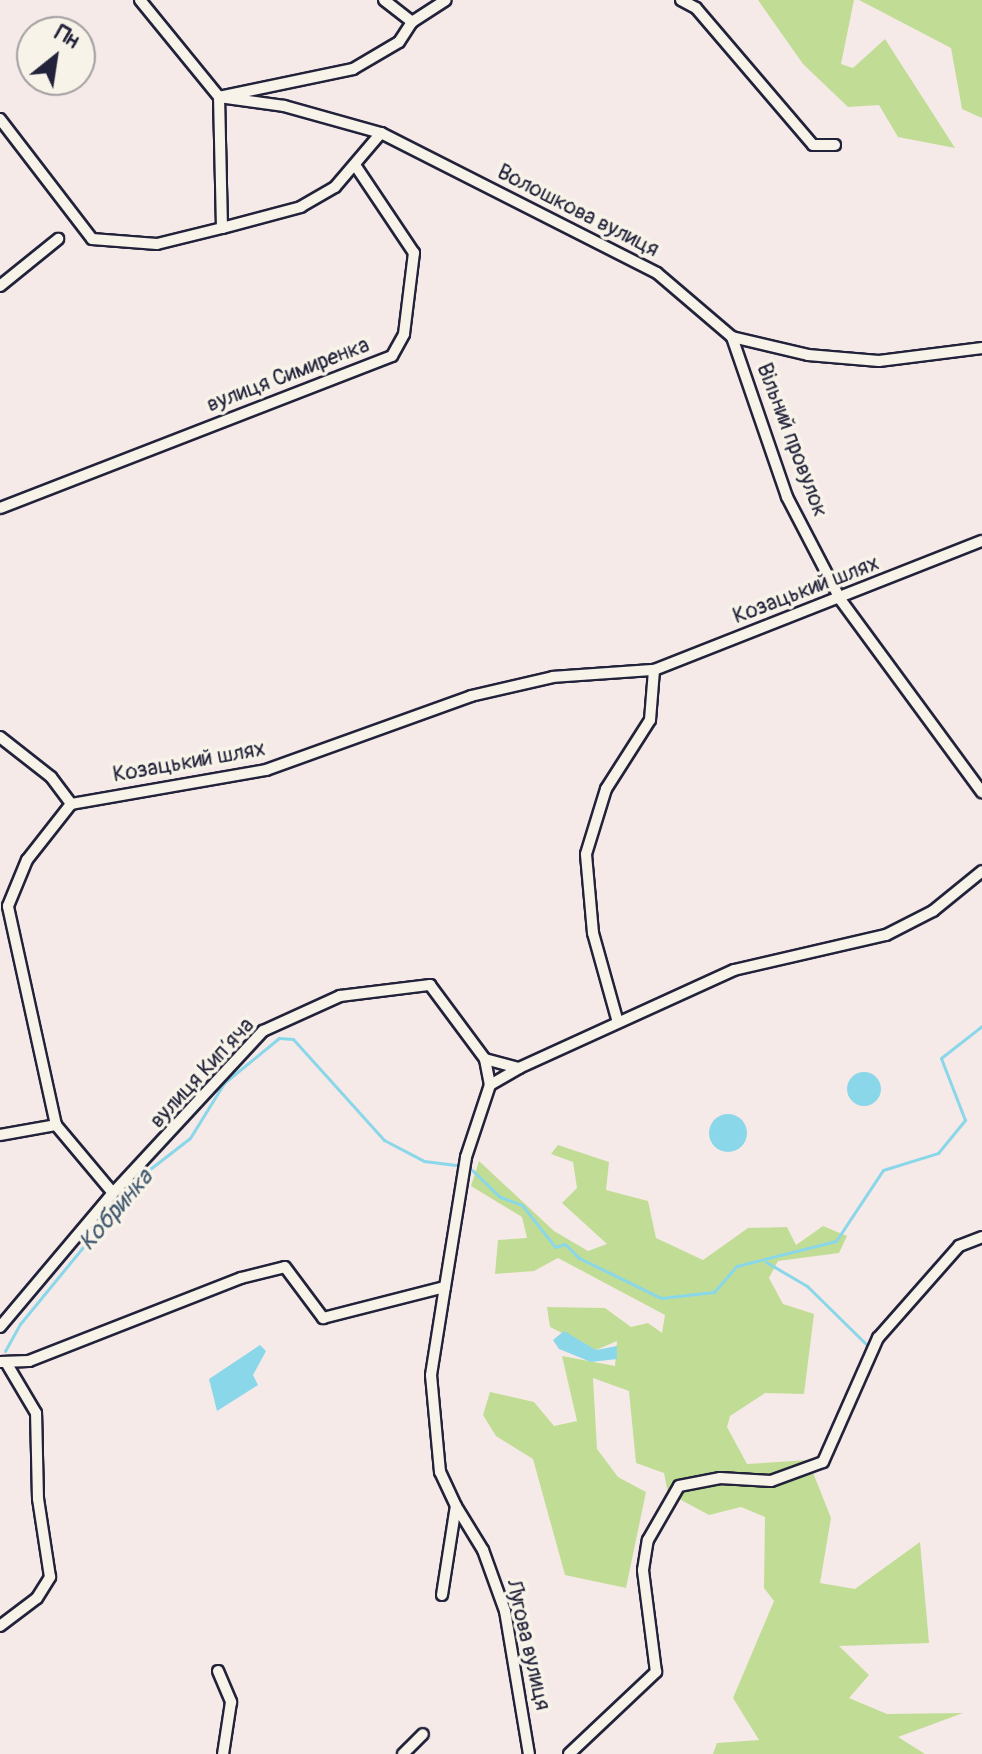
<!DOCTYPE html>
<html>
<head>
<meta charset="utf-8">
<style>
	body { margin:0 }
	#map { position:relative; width:982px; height:1754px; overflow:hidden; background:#f6eae8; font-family:Pangolin,sans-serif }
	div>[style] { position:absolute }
	.green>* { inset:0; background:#c1dd95 }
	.water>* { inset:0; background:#8ad7ea }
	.round { border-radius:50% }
	.stream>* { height:3px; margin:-1.5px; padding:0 1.5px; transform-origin:1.5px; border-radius:1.5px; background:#8ad7ea }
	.roads { filter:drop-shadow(2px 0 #22223b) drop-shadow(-2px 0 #22223b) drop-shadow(0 2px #22223b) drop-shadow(0 -2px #22223b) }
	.street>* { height:10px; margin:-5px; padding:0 5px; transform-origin:5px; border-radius:5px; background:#f7f3e8 }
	span { translate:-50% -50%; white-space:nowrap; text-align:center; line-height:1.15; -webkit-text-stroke:7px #f7f3e8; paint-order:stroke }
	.street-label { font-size:22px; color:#22223b }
	.water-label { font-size:24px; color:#415870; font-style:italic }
	.north { position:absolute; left:16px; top:16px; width:80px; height:80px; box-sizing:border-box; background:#f7f3e8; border:2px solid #a29fa3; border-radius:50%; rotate:30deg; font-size:22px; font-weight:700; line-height:32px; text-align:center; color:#22223b }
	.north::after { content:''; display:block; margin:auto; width:28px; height:36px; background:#22223b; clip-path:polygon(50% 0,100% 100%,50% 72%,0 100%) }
</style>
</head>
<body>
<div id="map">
	<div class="green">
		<i style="clip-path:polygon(758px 0,854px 0,841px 64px,853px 68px,885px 39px,955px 148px,898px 137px,879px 105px,848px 107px,803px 64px)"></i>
		<i style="clip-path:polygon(859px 0,982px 0,982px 118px,962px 109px,951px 48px)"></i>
		<i style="clip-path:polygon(558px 1145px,609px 1162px,606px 1190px,648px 1201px,656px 1238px,703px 1260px,748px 1228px,787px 1227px,796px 1245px,823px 1226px,847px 1236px,839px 1253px,778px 1261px,769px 1278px,783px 1304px,814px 1314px,804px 1394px,765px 1393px,730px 1416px,727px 1427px,747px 1464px,808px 1460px,831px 1518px,820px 1583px,855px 1589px,920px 1542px,929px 1643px,839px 1646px,869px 1675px,849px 1698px,887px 1714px,963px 1713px,898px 1737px,925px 1754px,713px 1754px,717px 1743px,759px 1740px,733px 1698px,774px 1601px,764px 1588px,765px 1517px,741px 1507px,709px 1515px,668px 1493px,664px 1473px,636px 1463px,629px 1391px,593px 1378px,597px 1449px,618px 1477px,646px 1492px,626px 1588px,565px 1575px,533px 1459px,496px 1436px,483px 1415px,490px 1392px,534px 1402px,554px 1426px,577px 1421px,562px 1356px,615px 1366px,617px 1341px,596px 1350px,550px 1327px,547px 1307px,605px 1308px,631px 1327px,648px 1323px,662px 1333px,665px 1315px,558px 1258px,534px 1271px,495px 1274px,498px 1240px,527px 1238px,522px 1217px,471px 1186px,479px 1161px,554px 1231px,588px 1251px,607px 1244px,562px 1203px,577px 1188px,573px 1162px,551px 1154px)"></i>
	</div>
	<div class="water">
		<i class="round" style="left:847px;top:1072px;width:34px;height:34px"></i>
		<i class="round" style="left:709px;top:1114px;width:38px;height:38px"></i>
		<i style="clip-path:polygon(564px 1331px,596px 1350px,617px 1346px,617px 1359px,591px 1362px,559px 1349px,553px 1340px)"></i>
		<i style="clip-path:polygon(260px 1345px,266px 1351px,253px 1375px,258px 1385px,217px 1411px,209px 1379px)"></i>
	</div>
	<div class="stream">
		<i style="left:472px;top:1170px;width:39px;rotate:44deg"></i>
		<i style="left:500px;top:1197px;width:23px;rotate:20deg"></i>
		<i style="left:522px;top:1205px;width:53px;rotate:51.8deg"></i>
		<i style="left:555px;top:1247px;width:10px;rotate:-17deg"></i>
		<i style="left:565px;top:1244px;width:20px;rotate:45deg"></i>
		<i style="left:579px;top:1258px;width:91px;rotate:26deg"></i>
		<i style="left:661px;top:1298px;width:53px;rotate:-6.5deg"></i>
		<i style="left:714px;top:1292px;width:35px;rotate:-49deg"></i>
		<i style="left:737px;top:1266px;width:102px;rotate:-14.2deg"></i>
		<i style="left:836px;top:1241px;width:85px;rotate:-56.5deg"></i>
		<i style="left:883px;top:1170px;width:58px;rotate:-17.2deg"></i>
		<i style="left:938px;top:1153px;width:43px;rotate:-50.7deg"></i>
		<i style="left:965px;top:1120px;width:66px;rotate:-111.2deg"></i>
		<i style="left:941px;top:1058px;width:52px;rotate:-38deg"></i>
		<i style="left:766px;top:1262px;width:48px;rotate:30.3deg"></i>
		<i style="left:807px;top:1286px;width:87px;rotate:44.5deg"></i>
		<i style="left:5px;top:1351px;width:31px;rotate:-61deg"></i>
		<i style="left:20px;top:1324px;width:191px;rotate:-50.7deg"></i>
		<i style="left:141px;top:1176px;width:62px;rotate:-37.8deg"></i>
		<i style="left:190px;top:1138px;width:65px;rotate:-58.3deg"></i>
		<i style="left:224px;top:1083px;width:71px;rotate:-39.3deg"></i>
		<i style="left:279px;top:1038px;width:14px;rotate:4deg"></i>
		<i style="left:293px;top:1039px;width:136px;rotate:48deg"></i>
		<i style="left:384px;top:1140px;width:45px;rotate:27.7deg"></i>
		<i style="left:424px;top:1161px;width:34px;rotate:7deg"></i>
	</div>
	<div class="roads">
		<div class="street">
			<i style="left:140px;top:0;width:125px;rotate:50.8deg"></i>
			<i style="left:219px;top:97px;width:66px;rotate:7.9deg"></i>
			<i style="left:284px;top:106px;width:101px;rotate:15.6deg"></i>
			<i style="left:381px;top:133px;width:309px;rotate:26.9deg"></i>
			<i style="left:657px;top:273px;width:99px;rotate:40.5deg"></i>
			<i style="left:732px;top:337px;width:78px;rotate:13.3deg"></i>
			<i style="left:808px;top:355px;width:71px;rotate:4.8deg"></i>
			<i style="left:879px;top:361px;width:104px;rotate:-7.2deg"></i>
			<i style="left:384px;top:0;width:36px;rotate:38deg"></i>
			<i style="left:681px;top:0;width:17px;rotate:28deg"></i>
			<i style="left:696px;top:8px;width:180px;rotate:49.5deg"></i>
			<i style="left:813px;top:145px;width:22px"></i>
			<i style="left:0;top:119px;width:151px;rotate:52.5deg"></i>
			<i style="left:92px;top:239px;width:65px;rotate:4.4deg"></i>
			<i style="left:157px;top:244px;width:67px;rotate:-13.8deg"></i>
			<i style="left:381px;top:133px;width:71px;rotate:130.4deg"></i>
			<i style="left:335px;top:187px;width:39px;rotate:150deg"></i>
			<i style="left:301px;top:207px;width:82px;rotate:165.1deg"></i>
			<i style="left:222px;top:228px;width:131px;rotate:-91.3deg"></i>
			<i style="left:219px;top:97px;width:137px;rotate:-11.8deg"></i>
			<i style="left:353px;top:69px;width:53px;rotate:-30.4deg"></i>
			<i style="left:399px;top:42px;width:24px;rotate:-57deg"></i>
			<i style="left:412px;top:22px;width:40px;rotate:-32.9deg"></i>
			<i style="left:0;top:286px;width:75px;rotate:-39deg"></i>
			<i style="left:732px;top:337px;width:169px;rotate:71deg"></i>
			<i style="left:787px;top:497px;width:115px;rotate:62.5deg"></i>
			<i style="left:840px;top:599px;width:240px;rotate:53.7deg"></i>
			<i style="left:0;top:508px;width:420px;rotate:-21.2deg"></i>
			<i style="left:392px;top:356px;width:25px;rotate:-61deg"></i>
			<i style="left:404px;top:334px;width:82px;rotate:-83deg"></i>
			<i style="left:414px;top:253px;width:106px;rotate:-123.8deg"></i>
			<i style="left:0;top:737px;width:65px;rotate:38.1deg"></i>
			<i style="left:51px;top:777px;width:34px;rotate:53deg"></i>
			<i style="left:617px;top:1019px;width:89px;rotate:-105.6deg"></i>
			<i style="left:593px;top:933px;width:79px;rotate:-95.1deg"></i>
			<i style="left:586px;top:854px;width:68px;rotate:-72.9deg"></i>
			<i style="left:606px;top:789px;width:82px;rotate:-57.5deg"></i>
			<i style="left:650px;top:720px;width:50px;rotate:-85.4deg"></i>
			<i style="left:490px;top:1085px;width:34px;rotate:-30deg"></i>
			<i style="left:0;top:1135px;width:57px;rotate:-10.1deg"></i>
			<i style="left:113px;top:1193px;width:221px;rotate:-47.2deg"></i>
			<i style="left:263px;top:1031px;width:85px;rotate:-24.4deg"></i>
			<i style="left:340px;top:996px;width:91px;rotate:-7deg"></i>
			<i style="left:430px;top:985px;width:92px;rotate:53.4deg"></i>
			<i style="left:485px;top:1059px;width:35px;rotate:15deg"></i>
			<i style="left:519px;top:1068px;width:236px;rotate:-24.5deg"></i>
			<i style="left:734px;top:970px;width:156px;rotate:-13deg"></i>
			<i style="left:886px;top:935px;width:53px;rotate:-27.1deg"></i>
			<i style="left:933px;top:911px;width:63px;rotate:-39.2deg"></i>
			<i style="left:0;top:1327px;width:175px;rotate:-49.9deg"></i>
			<i style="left:113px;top:1193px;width:89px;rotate:-130deg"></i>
			<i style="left:56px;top:1125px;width:224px;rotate:-102.4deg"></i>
			<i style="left:8px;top:906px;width:50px;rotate:-67.6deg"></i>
			<i style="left:27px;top:860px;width:71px;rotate:-51.8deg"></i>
			<i style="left:71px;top:804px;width:198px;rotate:-9.9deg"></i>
			<i style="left:266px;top:770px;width:218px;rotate:-19.8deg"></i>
			<i style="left:471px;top:696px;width:84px;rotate:-13deg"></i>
			<i style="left:553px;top:677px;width:101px;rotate:-4deg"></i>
			<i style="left:654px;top:670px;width:352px;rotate:-21.5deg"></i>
			<i style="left:0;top:1362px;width:29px;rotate:-2deg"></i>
			<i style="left:29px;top:1361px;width:228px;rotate:-21.4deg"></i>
			<i style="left:241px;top:1278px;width:45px;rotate:-14deg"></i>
			<i style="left:285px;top:1267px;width:64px;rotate:53.3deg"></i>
			<i style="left:323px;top:1318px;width:126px;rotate:-14.3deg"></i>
			<i style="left:445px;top:1287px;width:132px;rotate:-80.8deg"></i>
			<i style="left:466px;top:1157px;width:76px;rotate:-71.6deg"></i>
			<i style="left:490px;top:1085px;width:26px;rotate:-101deg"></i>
			<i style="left:456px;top:1506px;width:52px;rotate:58.5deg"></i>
			<i style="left:483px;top:1550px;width:65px;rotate:70.2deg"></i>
			<i style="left:505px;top:1611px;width:145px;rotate:80.5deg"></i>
			<i style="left:442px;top:1595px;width:90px;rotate:-81.1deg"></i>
			<i style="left:456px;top:1506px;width:38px;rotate:-115deg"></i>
			<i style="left:440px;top:1472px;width:97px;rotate:-95.3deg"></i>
			<i style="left:431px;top:1375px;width:89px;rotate:-81deg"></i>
			<i style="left:0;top:1626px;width:46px;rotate:-37.1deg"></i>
			<i style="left:37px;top:1598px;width:25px;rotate:-58deg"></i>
			<i style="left:50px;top:1577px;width:79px;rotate:-98.7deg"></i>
			<i style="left:38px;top:1499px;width:86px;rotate:-91.3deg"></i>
			<i style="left:36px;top:1413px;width:57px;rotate:-120.6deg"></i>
			<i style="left:218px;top:1671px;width:34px;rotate:67deg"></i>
			<i style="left:231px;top:1702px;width:53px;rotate:98.7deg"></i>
			<i style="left:403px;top:1754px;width:28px;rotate:-45deg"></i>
			<i style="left:569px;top:1754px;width:120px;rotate:-43.3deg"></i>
			<i style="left:656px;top:1672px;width:103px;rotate:-97.3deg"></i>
			<i style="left:643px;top:1570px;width:30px;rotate:-81deg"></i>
			<i style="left:648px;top:1540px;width:62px;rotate:-60.1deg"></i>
			<i style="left:679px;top:1486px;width:42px;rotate:-11deg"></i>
			<i style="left:720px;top:1478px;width:51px;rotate:3.4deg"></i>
			<i style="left:771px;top:1481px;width:55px;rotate:-20.1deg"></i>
			<i style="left:823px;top:1462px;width:136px;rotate:-66.1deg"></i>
			<i style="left:878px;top:1338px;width:123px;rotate:-48.6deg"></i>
			<i style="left:959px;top:1246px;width:25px;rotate:-21deg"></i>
		</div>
	</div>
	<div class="street-label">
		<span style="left:578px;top:211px;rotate:27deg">Волошкова вулиця</span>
		<span style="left:288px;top:375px;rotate:-21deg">вулиця Симиренка</span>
		<span style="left:792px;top:440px;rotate:69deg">Вільний провулок</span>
		<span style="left:806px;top:590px;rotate:-21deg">Козацький шлях</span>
		<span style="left:189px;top:762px;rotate:-10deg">Козацький шлях</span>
		<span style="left:202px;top:1073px;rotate:-47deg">вулиця Кипʼяча</span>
		<span style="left:528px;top:1645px;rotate:77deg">Лугова вулиця</span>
	</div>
	<div class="water-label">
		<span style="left:116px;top:1210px;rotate:-49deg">Кобринка</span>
	</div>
	<div class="north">Пн</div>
</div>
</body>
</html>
